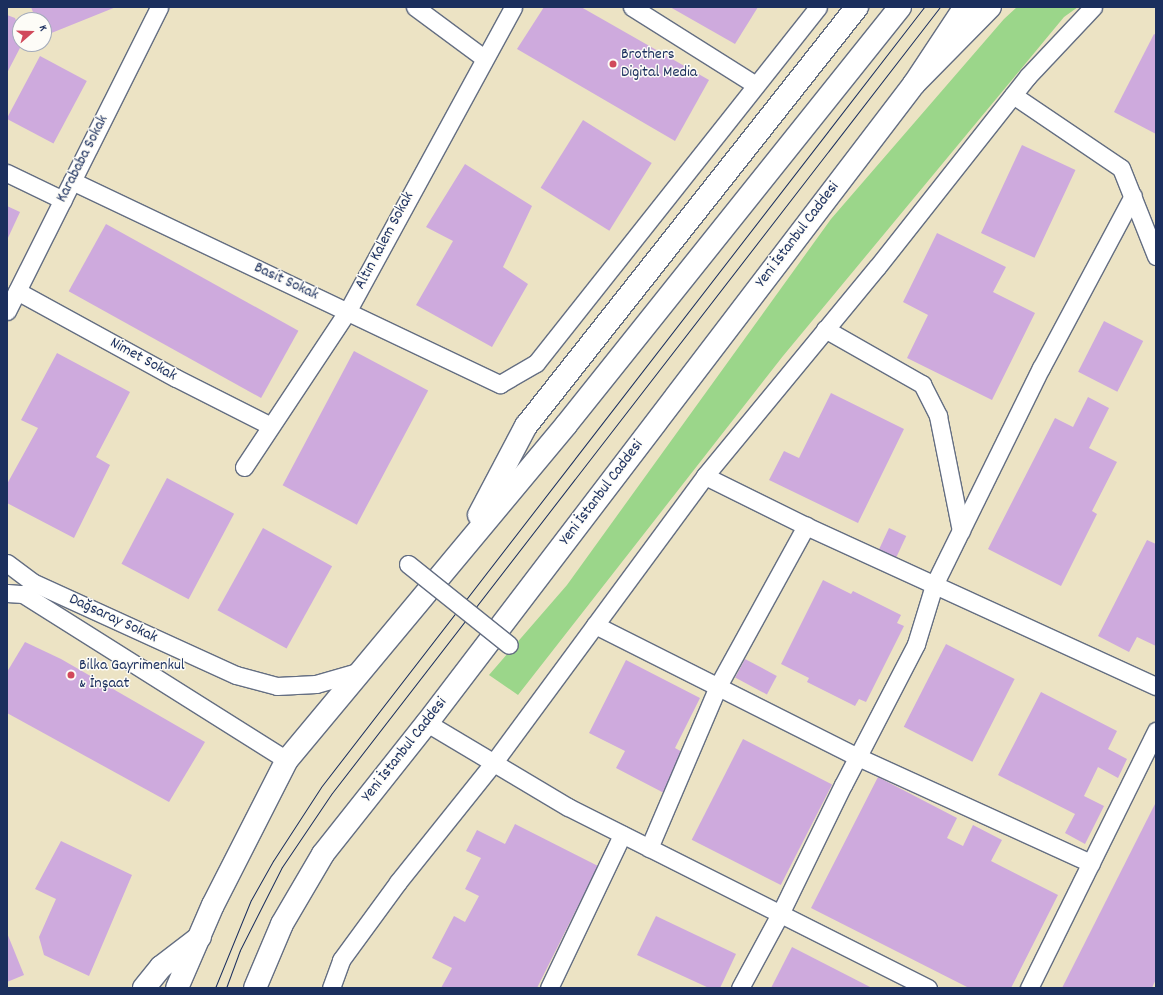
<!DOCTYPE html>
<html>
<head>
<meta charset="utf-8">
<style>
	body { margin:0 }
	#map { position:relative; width:1163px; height:995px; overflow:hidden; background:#ece3c4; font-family:Dekko,sans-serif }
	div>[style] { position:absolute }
	.green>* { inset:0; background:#9bd68a }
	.building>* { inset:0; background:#ceaadd; transform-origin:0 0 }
	.roads { filter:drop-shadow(1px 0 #646e82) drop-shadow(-1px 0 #646e82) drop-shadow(0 1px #646e82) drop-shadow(0 -1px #646e82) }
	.street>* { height:17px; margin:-8.5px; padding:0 8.5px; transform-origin:8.5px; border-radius:8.5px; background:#fff }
	.secondary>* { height:22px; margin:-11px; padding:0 11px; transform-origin:11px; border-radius:11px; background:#fff }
	.primary>* { height:22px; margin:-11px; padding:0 11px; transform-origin:11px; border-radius:11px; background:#fff }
	.highway>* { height:22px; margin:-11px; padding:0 11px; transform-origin:11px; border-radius:11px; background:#fff }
	.tram>* { height:1px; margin:-0.5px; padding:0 0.5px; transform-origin:0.5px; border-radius:0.5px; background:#1b2f5e }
	.bridges { filter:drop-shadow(1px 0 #646e82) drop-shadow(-1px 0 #646e82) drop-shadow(0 1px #646e82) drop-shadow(0 -1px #646e82) }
	.street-bridge>* { height:17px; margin:-8.5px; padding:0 8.5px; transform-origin:8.5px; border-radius:8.5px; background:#fff }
	.dots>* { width:11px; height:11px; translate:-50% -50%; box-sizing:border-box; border:2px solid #fdfcf7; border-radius:50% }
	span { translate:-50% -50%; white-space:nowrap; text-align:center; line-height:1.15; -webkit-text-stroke:3px #fdfcf7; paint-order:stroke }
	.poi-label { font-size:16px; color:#1b2f5e }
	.left { translate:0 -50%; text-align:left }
	.street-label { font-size:16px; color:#1b2f5e }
	.frame { position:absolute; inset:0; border:8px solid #1b2f5e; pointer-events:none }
	.north { position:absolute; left:12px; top:12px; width:40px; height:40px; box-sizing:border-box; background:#fdfcf7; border:1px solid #a3aaba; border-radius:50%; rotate:70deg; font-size:11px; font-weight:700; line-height:16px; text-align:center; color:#1b2f5e }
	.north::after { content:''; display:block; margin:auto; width:14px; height:18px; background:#d1495b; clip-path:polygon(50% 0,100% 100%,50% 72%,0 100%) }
</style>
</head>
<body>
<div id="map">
	<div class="green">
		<i style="clip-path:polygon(1017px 7px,1078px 7px,1064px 17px,783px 356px,518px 695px,489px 675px,567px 585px,831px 219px,1004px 19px)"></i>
	</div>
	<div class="building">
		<i style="clip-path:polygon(31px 7px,116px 7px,44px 36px,44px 20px,36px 20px)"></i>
		<i style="clip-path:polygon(544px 7px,581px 7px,709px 80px,675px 141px,517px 49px)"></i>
		<i style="clip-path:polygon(670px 7px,758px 7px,735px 44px)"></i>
		<i style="clip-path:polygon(7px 15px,15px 18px,20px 31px,20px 44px,22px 44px,7px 73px)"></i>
		<i style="clip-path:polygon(1154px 34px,1156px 35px,1156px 134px,1114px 112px)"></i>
		<i style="left:40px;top:56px;width:53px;height:71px;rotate:28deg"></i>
		<i style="left:583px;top:120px;width:81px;height:80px;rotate:32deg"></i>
		<i style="left:1022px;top:145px;width:59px;height:97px;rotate:25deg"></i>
		<i style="clip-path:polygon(465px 164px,532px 206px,503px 267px,528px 284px,492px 347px,416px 305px,453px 241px,426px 227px)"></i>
		<i style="clip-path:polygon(7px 206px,20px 212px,7px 240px)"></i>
		<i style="left:106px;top:224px;width:220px;height:77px;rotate:29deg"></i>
		<i style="clip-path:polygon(937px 233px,1006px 267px,993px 292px,1035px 313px,992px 400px,907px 358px,928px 315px,903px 302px)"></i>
		<i style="left:1104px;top:321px;width:44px;height:57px;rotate:27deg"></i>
		<i style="left:354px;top:351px;width:84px;height:152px;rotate:28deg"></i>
		<i style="clip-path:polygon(57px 353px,130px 392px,96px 457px,110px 465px,74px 538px,7px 503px,7px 484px,38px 428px,21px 420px)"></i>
		<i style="clip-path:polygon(831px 393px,904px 429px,858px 523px,769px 480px,784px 451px,799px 458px)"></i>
		<i style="clip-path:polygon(1088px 397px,1109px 408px,1089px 448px,1117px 462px,1092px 511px,1097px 514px,1061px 586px,988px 549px,1055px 418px,1073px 427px)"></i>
		<i style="left:167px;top:478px;width:76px;height:97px;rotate:28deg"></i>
		<i style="left:263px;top:528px;width:79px;height:94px;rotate:29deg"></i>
		<i style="left:889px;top:528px;width:19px;height:27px;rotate:25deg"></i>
		<i style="clip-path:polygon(1147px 540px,1156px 544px,1156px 646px,1137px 637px,1129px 652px,1098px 636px)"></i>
		<i style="clip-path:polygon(823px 580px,851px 594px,853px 591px,901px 615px,897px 623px,904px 626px,866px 702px,859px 699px,855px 706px,807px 682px,809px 678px,781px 664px)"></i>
		<i style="clip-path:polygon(25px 642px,61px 659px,205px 742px,169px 802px,7px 713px,7px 672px)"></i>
		<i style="left:946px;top:644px;width:77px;height:93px;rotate:27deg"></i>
		<i style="left:745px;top:659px;width:36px;height:21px;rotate:28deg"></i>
		<i style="clip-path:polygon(626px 660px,700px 698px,675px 748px,684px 753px,664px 793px,616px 768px,625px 751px,589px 733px)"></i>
		<i style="clip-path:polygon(1041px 692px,1117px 731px,1108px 749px,1127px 759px,1118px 778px,1098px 767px,1084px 796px,1104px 806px,1085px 844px,1065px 833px,1075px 814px,998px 775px)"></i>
		<i style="left:743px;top:739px;width:100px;height:113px;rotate:27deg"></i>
		<i style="clip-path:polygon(878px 777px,957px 818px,947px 838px,963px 846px,973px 825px,1002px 840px,991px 861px,1058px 895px,1011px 988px,969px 988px,811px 908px)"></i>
		<i style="clip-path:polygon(1156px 802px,1156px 979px,1152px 988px,1062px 988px)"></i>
		<i style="clip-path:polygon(515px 824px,598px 866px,537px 988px,441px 988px,452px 968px,432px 958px,454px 916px,465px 922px,479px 896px,465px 889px,481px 858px,466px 851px,477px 830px,505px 844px)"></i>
		<i style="clip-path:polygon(61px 841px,132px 875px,89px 976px,44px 955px,39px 937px,56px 899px,35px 889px)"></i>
		<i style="clip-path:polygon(656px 916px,736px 954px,720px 988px,709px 988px,637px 955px)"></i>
		<i style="clip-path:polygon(7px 933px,24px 975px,7px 982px)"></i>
		<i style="clip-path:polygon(792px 947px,872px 988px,771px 988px)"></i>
	</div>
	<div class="roads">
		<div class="street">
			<i style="left:415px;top:7px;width:86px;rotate:36.5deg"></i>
			<i style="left:632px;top:7px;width:146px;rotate:32.2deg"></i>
			<i style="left:1093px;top:7px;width:95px;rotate:133.3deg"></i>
			<i style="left:1028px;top:76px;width:243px;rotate:128.3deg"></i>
			<i style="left:877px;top:267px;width:271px;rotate:129.5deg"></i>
			<i style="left:705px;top:476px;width:113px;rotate:26.3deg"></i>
			<i style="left:806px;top:526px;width:385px;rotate:24.6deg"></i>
			<i style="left:1013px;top:95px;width:130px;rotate:34.1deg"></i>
			<i style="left:1121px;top:168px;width:95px;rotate:68.3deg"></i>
			<i style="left:7px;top:173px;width:62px;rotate:25.7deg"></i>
			<i style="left:72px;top:181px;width:474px;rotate:25.4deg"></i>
			<i style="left:500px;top:384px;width:42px;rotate:-30.3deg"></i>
			<i style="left:536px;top:363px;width:454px;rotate:-51.6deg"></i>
			<i style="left:17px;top:291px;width:181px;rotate:28.7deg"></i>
			<i style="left:176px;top:378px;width:106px;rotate:26.8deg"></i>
			<i style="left:7px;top:311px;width:340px;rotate:-63.4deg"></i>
			<i style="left:825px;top:329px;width:112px;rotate:29.6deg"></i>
			<i style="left:922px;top:384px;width:36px;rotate:63deg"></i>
			<i style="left:938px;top:416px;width:117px;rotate:78.7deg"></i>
			<i style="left:244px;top:467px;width:186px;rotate:-56.4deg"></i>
			<i style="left:347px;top:312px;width:347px;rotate:-61.4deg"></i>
			<i style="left:7px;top:563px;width:31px;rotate:37deg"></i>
			<i style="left:32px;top:582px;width:224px;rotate:24.5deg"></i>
			<i style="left:236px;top:675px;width:42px;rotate:15deg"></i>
			<i style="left:277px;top:686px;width:39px;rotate:-3deg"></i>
			<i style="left:316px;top:684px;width:47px;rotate:-16.1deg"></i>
			<i style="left:7px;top:593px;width:16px;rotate:4deg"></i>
			<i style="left:23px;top:594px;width:312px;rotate:32.2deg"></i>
			<i style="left:595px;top:625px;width:294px;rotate:26.7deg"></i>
			<i style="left:858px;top:757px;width:256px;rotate:24.5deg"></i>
			<i style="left:427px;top:723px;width:164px;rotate:30.8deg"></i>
			<i style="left:568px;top:807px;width:403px;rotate:26.7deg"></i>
			<i style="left:649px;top:848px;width:176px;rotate:-66.9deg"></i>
			<i style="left:718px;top:686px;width:183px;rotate:-61.2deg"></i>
			<i style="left:331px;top:988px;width:30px;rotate:-70deg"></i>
			<i style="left:341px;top:960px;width:97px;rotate:-53.8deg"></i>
			<i style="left:398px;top:882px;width:154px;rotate:-51.3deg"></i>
			<i style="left:494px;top:762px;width:355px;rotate:-53.6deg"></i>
			<i style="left:549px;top:988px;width:170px;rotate:-64.5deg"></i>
			<i style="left:740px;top:988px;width:84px;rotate:-61.6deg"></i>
			<i style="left:780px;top:914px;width:144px;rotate:-64deg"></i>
			<i style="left:843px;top:785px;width:159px;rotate:-62.6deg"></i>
			<i style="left:916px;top:644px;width:62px;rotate:-73deg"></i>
			<i style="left:934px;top:585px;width:242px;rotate:-63.8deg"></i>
			<i style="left:1041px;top:368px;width:195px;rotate:-61.9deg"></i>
			<i style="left:1029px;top:988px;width:287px;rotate:-63.7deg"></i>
		</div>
		<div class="secondary">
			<i style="left:144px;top:988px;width:27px;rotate:-51deg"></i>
			<i style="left:161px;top:967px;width:49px;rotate:-37.6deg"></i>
		</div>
		<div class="primary">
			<i style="left:479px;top:515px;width:101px;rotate:-62.2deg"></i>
			<i style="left:526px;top:426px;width:534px;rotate:-51.69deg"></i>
			<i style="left:177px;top:988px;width:90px;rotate:-66.6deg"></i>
			<i style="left:213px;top:905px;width:163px;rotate:-63deg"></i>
			<i style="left:287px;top:760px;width:436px;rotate:-50.2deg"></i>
			<i style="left:566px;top:425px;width:535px;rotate:-51.37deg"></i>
			<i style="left:255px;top:988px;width:69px;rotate:-67.1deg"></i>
			<i style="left:282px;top:924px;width:81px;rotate:-59.6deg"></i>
			<i style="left:323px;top:854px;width:167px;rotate:-51.6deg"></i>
			<i style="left:427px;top:723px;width:803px;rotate:-52.69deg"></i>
			<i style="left:914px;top:84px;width:92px;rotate:-56.5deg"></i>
		</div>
		<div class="highway">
			<i style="left:914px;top:84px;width:108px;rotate:-45.4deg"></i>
		</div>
	</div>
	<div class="tram">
		<i style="left:215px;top:988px;width:95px;rotate:-67.8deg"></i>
		<i style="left:251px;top:900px;width:45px;rotate:-60.6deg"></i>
		<i style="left:273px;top:861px;width:88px;rotate:-57deg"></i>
		<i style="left:321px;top:787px;width:986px;rotate:-52.29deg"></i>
		<i style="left:226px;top:988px;width:40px;rotate:-69.8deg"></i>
		<i style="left:240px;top:950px;width:93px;rotate:-63.2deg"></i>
		<i style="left:282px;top:867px;width:89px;rotate:-56deg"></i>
		<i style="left:332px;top:793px;width:994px;rotate:-52.28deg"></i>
	</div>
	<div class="bridges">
		<div class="street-bridge">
			<i style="left:408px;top:564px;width:129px;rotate:38.7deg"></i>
		</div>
	</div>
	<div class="dots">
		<i style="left:613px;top:64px;background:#d1495b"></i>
		<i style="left:71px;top:675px;background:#d1495b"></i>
	</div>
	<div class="poi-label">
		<span class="left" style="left:621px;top:64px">Brothers<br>Digital Media</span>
		<span class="left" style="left:79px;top:675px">Bilka Gayrimenkul<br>&amp; İnşaat</span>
	</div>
	<div class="street-label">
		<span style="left:83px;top:159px;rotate:-63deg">Karababa Sokak</span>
		<span style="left:798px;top:235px;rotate:-53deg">Yeni İstanbul Caddesi</span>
		<span style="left:385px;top:241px;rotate:-62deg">Altın Kalem Sokak</span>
		<span style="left:286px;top:282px;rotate:25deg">Basit Sokak</span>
		<span style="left:143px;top:360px;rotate:29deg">Nimet Sokak</span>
		<span style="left:602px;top:493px;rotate:-53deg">Yeni İstanbul Caddesi</span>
		<span style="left:113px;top:619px;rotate:25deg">Dağsaray Sokak</span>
		<span style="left:405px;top:750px;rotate:-52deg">Yeni İstanbul Caddesi</span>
	</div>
	<div class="frame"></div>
	<div class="north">K</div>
</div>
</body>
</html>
